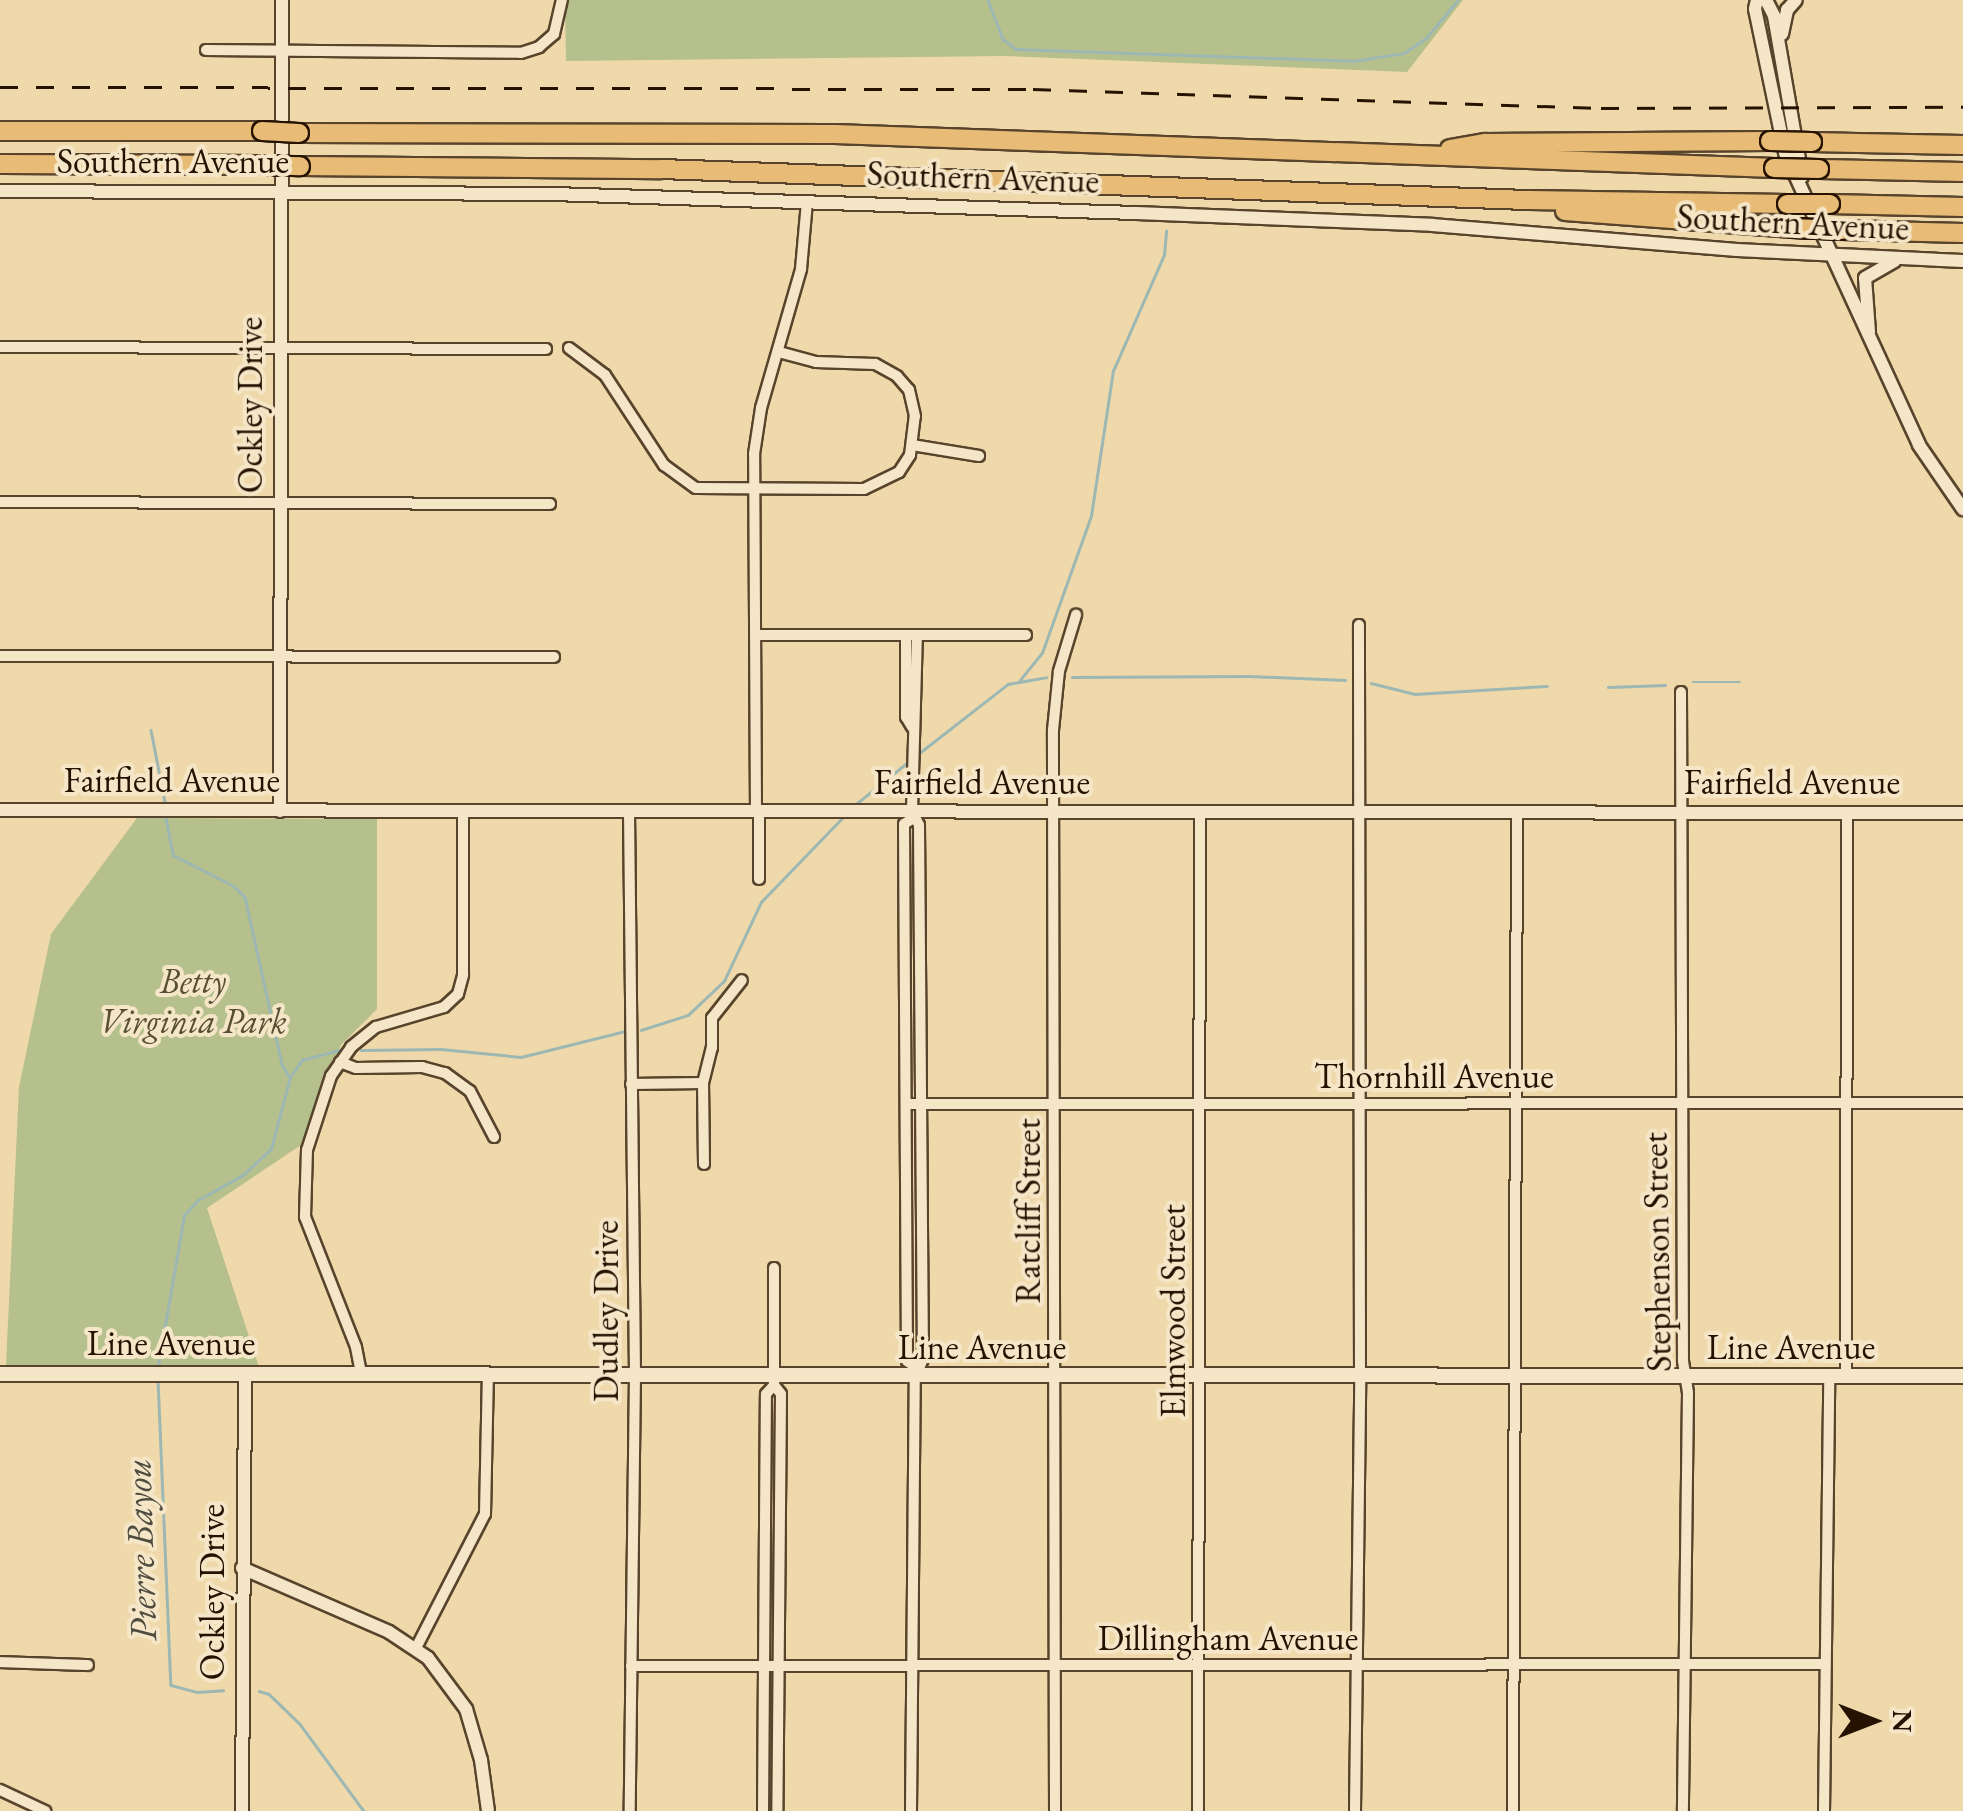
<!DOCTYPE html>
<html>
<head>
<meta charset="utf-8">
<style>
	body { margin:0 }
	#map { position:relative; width:1963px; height:1811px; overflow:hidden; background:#efd9ab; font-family:"EB Garamond",serif }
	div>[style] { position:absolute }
	.green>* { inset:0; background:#b5c08c }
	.stream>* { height:2.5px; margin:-1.25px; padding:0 1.25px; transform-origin:1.25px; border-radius:1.25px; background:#9db8b3 }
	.roads { filter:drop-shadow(2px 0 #58442c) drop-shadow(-2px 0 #58442c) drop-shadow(0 2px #58442c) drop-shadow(0 -2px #58442c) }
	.minor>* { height:10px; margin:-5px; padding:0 5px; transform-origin:5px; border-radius:5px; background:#f5e6c8 }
	.tertiary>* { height:12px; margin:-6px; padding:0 6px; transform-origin:6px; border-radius:6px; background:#f5e6c8 }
	.secondary>* { height:14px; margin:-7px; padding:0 7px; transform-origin:7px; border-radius:7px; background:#f5e6c8 }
	.motorway>* { height:18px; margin:-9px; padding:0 9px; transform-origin:9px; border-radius:9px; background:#e8bc76 }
	.rail>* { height:2.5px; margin-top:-1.25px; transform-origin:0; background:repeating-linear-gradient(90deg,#251201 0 18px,transparent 0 36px) }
	.bridges { filter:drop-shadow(2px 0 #251201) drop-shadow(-2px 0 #251201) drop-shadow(0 2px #251201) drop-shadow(0 -2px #251201) }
	.motorway-bridge>* { height:18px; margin:-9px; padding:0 9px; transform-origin:9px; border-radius:9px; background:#e8bc76 }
	span { translate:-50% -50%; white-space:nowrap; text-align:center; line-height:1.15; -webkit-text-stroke:8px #f5e6c8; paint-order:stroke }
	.street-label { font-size:35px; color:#251201 }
	.park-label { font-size:35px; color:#574f32; font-style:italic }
	.water-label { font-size:38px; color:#4f4c3f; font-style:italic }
	.north { position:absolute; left:1823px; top:1671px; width:100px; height:100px; -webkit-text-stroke:8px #f5e6c8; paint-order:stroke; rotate:90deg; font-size:28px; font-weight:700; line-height:40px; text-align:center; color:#251201 }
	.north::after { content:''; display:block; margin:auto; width:35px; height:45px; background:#251201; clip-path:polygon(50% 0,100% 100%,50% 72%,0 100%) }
</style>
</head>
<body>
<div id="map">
	<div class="green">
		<i style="clip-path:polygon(565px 0,1463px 0,1407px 72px,1006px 56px,566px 61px)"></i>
		<i style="clip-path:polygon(137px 818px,377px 819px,377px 1009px,341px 1045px,301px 1145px,207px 1208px,259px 1367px,6px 1365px,19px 1087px,51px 934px)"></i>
	</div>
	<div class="stream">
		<i style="left:988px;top:0;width:42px;rotate:69deg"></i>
		<i style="left:1003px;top:39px;width:16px;rotate:38deg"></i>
		<i style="left:1016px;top:49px;width:337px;rotate:2deg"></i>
		<i style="left:1353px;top:61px;width:52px;rotate:-8.9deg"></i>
		<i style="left:1404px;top:53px;width:27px;rotate:-34deg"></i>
		<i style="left:1426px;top:38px;width:50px;rotate:-49.9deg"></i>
		<i style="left:1072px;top:677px;width:177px;rotate:-0.3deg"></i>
		<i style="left:1249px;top:676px;width:96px;rotate:2.4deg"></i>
		<i style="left:1020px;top:680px;width:35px;rotate:-51deg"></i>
		<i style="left:1042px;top:653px;width:145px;rotate:-70.3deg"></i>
		<i style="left:1091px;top:516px;width:147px;rotate:-81.4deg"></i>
		<i style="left:1113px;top:371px;width:127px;rotate:-66.3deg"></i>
		<i style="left:1164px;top:255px;width:24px;rotate:-85deg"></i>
		<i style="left:1693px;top:682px;width:47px"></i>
		<i style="left:1371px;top:683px;width:45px;rotate:14deg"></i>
		<i style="left:1415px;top:694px;width:132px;rotate:-3.5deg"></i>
		<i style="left:1608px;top:687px;width:57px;rotate:-2deg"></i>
		<i style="left:151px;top:730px;width:73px;rotate:79deg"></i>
		<i style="left:918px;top:754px;width:114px;rotate:-37.9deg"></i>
		<i style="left:1008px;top:684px;width:39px;rotate:-10deg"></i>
		<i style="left:856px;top:804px;width:67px;rotate:-38.9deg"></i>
		<i style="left:166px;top:818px;width:38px;rotate:79deg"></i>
		<i style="left:173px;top:855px;width:68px;rotate:26.9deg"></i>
		<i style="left:234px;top:886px;width:16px;rotate:45deg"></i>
		<i style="left:245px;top:897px;width:171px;rotate:77.5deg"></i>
		<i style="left:282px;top:1064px;width:14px;rotate:60deg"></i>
		<i style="left:641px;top:1030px;width:49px;rotate:-17.7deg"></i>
		<i style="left:688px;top:1015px;width:50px;rotate:-43.4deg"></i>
		<i style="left:724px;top:981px;width:87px;rotate:-64.9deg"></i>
		<i style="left:761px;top:902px;width:118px;rotate:-46deg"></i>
		<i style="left:361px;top:1050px;width:80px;rotate:-0.7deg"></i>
		<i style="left:441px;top:1049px;width:80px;rotate:5.7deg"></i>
		<i style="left:521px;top:1057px;width:107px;rotate:-14deg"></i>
		<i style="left:158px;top:1366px;width:153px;rotate:-80.2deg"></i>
		<i style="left:184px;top:1215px;width:21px;rotate:-47deg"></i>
		<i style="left:198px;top:1200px;width:51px;rotate:-29.1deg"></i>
		<i style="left:243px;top:1175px;width:38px;rotate:-43deg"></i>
		<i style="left:271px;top:1149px;width:74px;rotate:-75.2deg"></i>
		<i style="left:290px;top:1077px;width:21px;rotate:-55deg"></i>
		<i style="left:302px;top:1060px;width:38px;rotate:-15deg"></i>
		<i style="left:158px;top:1379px;width:306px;rotate:87.6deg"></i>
		<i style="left:171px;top:1685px;width:27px;rotate:15deg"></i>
		<i style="left:197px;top:1692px;width:26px;rotate:-4deg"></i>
		<i style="left:259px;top:1691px;width:10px;rotate:17deg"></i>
		<i style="left:269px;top:1694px;width:43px;rotate:44.1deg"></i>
		<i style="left:300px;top:1724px;width:108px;rotate:53.7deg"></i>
	</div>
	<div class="roads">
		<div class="minor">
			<i style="left:206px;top:50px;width:315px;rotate:0.5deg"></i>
			<i style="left:521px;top:53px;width:19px;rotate:-18deg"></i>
			<i style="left:539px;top:47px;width:20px;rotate:-41deg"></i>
			<i style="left:554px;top:34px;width:35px;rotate:-77deg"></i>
			<i style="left:0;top:347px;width:546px;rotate:0.21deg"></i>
			<i style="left:569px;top:348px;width:45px;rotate:36.9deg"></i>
			<i style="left:605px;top:375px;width:108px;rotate:56.8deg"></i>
			<i style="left:664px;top:465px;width:39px;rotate:36deg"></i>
			<i style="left:696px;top:488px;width:168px;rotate:0.3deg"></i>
			<i style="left:864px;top:489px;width:39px;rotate:-26deg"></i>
			<i style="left:899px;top:472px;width:20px;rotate:-57deg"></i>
			<i style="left:910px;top:455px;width:39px;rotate:-83deg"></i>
			<i style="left:915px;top:416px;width:27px;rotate:-103deg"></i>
			<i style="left:909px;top:390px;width:18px;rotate:-131deg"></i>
			<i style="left:897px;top:376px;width:25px;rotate:-151deg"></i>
			<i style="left:875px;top:364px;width:59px;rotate:-178.1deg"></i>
			<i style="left:816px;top:362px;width:39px;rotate:-165deg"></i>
			<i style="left:912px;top:445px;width:68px;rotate:9.3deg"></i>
			<i style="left:0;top:502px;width:550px;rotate:0.21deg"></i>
			<i style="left:755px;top:635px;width:271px"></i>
			<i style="left:906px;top:635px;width:82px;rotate:90deg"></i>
			<i style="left:906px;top:717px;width:12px;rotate:59deg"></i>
			<i style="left:0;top:656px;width:554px;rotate:0.1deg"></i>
			<i style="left:1681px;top:692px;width:669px;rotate:89.83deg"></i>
			<i style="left:1683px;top:1361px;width:32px;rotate:81deg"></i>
			<i style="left:1688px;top:1393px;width:418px;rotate:90.7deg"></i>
			<i style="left:629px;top:811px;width:563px;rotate:89.39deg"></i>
			<i style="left:635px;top:1374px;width:437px;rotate:90.7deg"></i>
			<i style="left:756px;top:811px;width:357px;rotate:-90.3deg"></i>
			<i style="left:754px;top:454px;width:47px;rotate:-81.3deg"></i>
			<i style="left:761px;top:408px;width:145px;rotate:-73.9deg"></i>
			<i style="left:801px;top:269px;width:67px;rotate:-84.9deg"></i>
			<i style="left:912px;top:819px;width:9px;rotate:148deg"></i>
			<i style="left:904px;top:824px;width:537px;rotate:89.68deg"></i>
			<i style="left:907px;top:1361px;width:11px;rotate:34deg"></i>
			<i style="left:759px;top:879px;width:68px;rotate:-90deg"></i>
			<i style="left:340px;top:1062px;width:17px;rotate:21deg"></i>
			<i style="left:356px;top:1068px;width:66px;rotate:-0.9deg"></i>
			<i style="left:422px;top:1067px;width:24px;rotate:15deg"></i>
			<i style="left:445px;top:1073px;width:31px;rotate:36deg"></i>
			<i style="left:470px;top:1091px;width:52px;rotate:62.4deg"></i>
			<i style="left:631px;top:1084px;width:72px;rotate:-0.8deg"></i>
			<i style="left:906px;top:1104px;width:1057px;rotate:-0.05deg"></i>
			<i style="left:704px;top:1164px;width:81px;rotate:-90.7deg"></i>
			<i style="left:703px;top:1083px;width:36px;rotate:-76deg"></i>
			<i style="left:712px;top:1048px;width:30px;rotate:-90deg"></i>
			<i style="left:712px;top:1018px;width:48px;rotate:-51.7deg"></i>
			<i style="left:361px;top:1373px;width:26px;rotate:-101deg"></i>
			<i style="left:356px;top:1347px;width:140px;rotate:-111.4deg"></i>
			<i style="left:305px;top:1217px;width:67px;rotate:-88.3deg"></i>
			<i style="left:307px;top:1150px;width:78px;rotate:-72deg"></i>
			<i style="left:331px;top:1076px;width:35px;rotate:-55deg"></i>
			<i style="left:351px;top:1047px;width:32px;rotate:-39deg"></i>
			<i style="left:376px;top:1027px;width:71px;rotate:-16.4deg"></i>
			<i style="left:444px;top:1007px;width:19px;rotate:-43deg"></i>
			<i style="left:458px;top:994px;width:20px;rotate:-75deg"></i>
			<i style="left:463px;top:975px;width:164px;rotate:-90deg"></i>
			<i style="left:1846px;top:1377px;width:565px;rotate:-89.9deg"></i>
			<i style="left:774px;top:1385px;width:11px;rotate:52deg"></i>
			<i style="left:781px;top:1394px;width:417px;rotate:90.5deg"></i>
			<i style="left:416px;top:1648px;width:151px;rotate:-62.8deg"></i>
			<i style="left:485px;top:1514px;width:141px;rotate:-88.8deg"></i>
			<i style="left:0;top:1662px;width:88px;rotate:2deg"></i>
			<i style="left:631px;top:1666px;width:1194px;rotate:-0.1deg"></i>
			<i style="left:0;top:1790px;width:50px;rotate:25deg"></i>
			<i style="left:763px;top:1811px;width:417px;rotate:-89.6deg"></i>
			<i style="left:766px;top:1394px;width:12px;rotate:-48deg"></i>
			<i style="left:774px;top:1385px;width:117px;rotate:-90deg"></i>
			<i style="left:911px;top:1811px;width:434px;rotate:-89.5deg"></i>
			<i style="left:915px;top:1377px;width:20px;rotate:-66deg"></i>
			<i style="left:923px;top:1359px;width:534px;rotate:-90.43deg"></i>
			<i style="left:919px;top:825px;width:16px;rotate:-117deg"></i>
			<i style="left:912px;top:811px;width:176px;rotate:-88.4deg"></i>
			<i style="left:1055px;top:1811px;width:1081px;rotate:-90.11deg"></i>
			<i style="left:1053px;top:730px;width:59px;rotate:-84.2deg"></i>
			<i style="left:1059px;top:671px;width:59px;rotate:-73.1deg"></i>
			<i style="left:1198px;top:1811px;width:999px;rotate:-89.89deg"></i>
			<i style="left:1355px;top:1811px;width:434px;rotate:-89.3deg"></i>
			<i style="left:1360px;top:1377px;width:752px;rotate:-90.08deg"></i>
			<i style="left:1513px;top:1811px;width:999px;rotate:-89.77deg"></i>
			<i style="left:1824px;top:1811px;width:434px;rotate:-89.3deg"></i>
		</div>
		<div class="tertiary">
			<i style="left:1757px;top:0;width:9px;rotate:103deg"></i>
			<i style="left:1755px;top:9px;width:147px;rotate:78.2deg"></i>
			<i style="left:1785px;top:153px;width:321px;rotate:65.3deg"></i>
			<i style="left:1919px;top:445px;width:78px;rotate:55.5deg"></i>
			<i style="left:1766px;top:0;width:18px;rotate:63deg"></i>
			<i style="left:1774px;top:16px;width:163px;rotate:80.1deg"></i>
			<i style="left:1782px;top:34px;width:25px;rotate:-78deg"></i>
			<i style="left:1787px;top:10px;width:13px;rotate:-48deg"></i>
			<i style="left:0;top:191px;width:553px;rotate:0.31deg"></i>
			<i style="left:553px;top:194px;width:583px;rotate:1.87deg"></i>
			<i style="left:1136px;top:213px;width:296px;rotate:2.3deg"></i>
			<i style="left:1432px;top:225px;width:306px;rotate:4.7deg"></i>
			<i style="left:1737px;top:250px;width:226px;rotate:2.8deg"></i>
			<i style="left:1869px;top:332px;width:54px;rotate:-94.2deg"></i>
			<i style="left:1865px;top:278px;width:34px;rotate:-30deg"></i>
			<i style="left:0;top:810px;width:1963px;rotate:0.09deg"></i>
			<i style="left:280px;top:811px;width:811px;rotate:-89.86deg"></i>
			<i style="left:242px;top:1568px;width:160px;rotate:23.5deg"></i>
			<i style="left:389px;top:1632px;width:47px;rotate:33.7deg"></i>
			<i style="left:428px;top:1658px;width:64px;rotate:53.3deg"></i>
			<i style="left:466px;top:1709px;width:53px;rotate:73.6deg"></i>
			<i style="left:481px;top:1760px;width:51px;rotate:82.2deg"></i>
			<i style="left:242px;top:1811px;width:438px;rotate:-89.6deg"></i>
		</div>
		<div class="secondary">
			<i style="left:0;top:1374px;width:1963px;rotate:0.06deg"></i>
		</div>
		<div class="motorway">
			<i style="left:0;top:131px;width:262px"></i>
			<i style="left:299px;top:133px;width:536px;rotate:0.11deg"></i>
			<i style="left:835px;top:134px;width:940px;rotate:2.07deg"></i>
			<i style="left:1812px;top:142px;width:151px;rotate:1.1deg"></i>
			<i style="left:1450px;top:149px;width:36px;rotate:-10deg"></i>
			<i style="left:1485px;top:143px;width:285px;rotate:-0.4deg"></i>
			<i style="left:0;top:164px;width:262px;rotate:0.2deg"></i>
			<i style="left:300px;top:166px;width:361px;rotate:0.5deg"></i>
			<i style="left:661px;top:169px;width:869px;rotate:2.05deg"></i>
			<i style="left:1529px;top:200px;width:258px;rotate:0.9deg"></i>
			<i style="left:1819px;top:169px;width:144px;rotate:1.2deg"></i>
			<i style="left:1830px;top:204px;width:133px;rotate:1.3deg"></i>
			<i style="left:1565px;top:211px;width:228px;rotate:4.3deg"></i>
			<i style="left:1842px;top:230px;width:121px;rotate:1.4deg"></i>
		</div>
	</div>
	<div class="rail">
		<i style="left:0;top:87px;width:1033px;rotate:0.11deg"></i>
		<i style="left:1033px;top:89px;width:568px;rotate:1.92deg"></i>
		<i style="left:1601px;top:108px;width:362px;rotate:-0.2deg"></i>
	</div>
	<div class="bridges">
		<div class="motorway-bridge">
			<i style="left:262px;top:131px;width:37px;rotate:3deg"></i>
			<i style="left:1770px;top:141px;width:42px;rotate:1.4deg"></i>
			<i style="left:262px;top:165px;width:38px;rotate:2deg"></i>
			<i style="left:1774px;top:168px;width:45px;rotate:1.3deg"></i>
			<i style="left:1787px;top:204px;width:43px"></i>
			<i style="left:1792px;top:228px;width:50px;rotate:2.3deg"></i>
		</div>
	</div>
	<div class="street-label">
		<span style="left:173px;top:161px">Southern Avenue</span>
		<span style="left:983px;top:177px;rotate:2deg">Southern Avenue</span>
		<span style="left:1793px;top:222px;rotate:3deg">Southern Avenue</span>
		<span style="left:250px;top:405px;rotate:-90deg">Ockley Drive</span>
		<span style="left:172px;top:780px">Fairfield Avenue</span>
		<span style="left:982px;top:782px">Fairfield Avenue</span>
		<span style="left:1792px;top:782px">Fairfield Avenue</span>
		<span style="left:1434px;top:1076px">Thornhill Avenue</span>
		<span style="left:1028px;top:1211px;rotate:-90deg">Ratcliff Street</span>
		<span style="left:1657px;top:1252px;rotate:-91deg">Stephenson Street</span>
		<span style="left:606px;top:1311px;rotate:-90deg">Dudley Drive</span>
		<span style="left:1173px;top:1311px;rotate:-90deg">Elmwood Street</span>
		<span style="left:171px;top:1343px">Line Avenue</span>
		<span style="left:982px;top:1347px">Line Avenue</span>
		<span style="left:1791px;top:1347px">Line Avenue</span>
		<span style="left:212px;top:1592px;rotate:-90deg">Ockley Drive</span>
		<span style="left:1228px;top:1638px">Dillingham Avenue</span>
	</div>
	<div class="park-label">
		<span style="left:193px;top:1001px">Betty<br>Virginia Park</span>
	</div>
	<div class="water-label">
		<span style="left:140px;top:1550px;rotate:-92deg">Pierre Bayou</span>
	</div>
	<div class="north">N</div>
</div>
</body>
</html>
